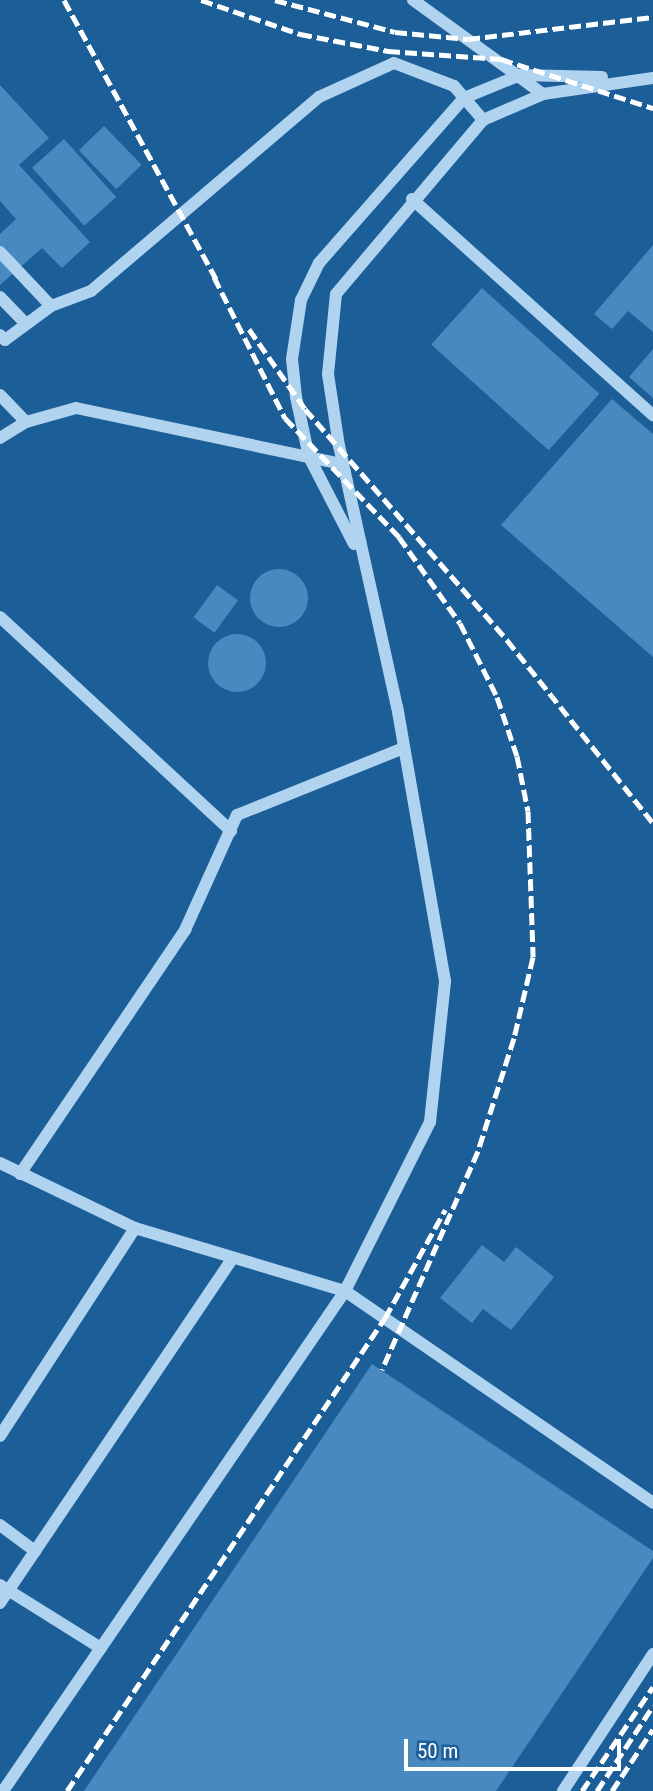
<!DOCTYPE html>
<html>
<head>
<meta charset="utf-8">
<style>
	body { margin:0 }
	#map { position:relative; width:653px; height:1791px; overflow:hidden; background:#1b5e98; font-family:"Roboto Condensed",sans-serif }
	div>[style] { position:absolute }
	.building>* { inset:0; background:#4889c0; transform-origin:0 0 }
	.round { border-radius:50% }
	.minor>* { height:12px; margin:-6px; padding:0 6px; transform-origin:6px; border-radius:6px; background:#b0d3f0 }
	.rail>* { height:5px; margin-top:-2.5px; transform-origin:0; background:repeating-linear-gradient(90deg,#fff 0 12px,transparent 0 17px) }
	span { translate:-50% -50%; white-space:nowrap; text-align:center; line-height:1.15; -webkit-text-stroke:6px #1b5e98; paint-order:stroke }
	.scale { position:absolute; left:404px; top:1739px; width:217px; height:32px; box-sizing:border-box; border:4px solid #fff; border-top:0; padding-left:9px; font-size:21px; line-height:24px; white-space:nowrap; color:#fff; -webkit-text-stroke:5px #1b5e98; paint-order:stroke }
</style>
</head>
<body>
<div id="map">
	<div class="building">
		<i style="clip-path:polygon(0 85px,49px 138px,19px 165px,90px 242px,62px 268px,42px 248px,0 285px,0 234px,16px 219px,0 201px)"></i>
		<i style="left:104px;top:126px;width:54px;height:35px;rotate:46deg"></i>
		<i style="left:64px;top:139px;width:78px;height:43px;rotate:48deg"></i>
		<i style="clip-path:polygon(653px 245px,653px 332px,628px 311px,612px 329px,594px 314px)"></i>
		<i style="left:482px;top:288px;width:158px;height:76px;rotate:42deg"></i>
		<i style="clip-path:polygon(653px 349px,653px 398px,629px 377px)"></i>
		<i style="clip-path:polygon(612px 399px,653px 434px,653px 657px,501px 525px)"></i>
		<i class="round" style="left:250px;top:569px;width:58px;height:58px"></i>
		<i style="left:217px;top:585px;width:26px;height:40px;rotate:36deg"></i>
		<i class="round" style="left:208px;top:634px;width:58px;height:58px"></i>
		<i style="clip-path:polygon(482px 1245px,504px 1262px,516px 1247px,554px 1277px,511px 1330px,483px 1309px,472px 1323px,440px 1298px)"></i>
		<i style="clip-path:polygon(372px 1364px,653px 1551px,653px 1558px,496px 1791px,84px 1791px)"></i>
	</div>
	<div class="minor">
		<i style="left:413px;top:0;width:160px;rotate:35.9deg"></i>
		<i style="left:412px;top:199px;width:324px;rotate:41.9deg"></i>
		<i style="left:0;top:252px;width:74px;rotate:46.6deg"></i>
		<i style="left:0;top:297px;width:36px;rotate:46deg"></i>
		<i style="left:0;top:335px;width:7px;rotate:45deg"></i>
		<i style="left:5px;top:340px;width:57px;rotate:-36.5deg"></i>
		<i style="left:51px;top:306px;width:43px;rotate:-20.6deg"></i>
		<i style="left:91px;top:291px;width:299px;rotate:-40.4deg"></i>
		<i style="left:319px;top:97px;width:82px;rotate:-24.4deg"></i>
		<i style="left:394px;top:63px;width:64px;rotate:21deg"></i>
		<i style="left:454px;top:86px;width:45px;rotate:49.5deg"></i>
		<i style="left:0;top:395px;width:37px;rotate:46deg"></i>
		<i style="left:0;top:438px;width:31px;rotate:-32deg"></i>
		<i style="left:26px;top:422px;width:52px;rotate:-15.6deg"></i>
		<i style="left:76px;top:408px;width:272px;rotate:11.9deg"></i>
		<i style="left:354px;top:544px;width:98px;rotate:-117.3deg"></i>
		<i style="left:309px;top:457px;width:61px;rotate:-102.2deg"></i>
		<i style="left:296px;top:397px;width:38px;rotate:-96deg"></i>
		<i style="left:292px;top:359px;width:60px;rotate:-81.3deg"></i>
		<i style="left:301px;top:300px;width:41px;rotate:-64.1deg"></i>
		<i style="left:319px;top:263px;width:220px;rotate:-48.7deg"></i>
		<i style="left:464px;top:98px;width:61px;rotate:-22.3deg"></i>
		<i style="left:520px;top:75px;width:82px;rotate:1.4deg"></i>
		<i style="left:0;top:617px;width:315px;rotate:42.8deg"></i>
		<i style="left:0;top:1163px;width:150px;rotate:25.7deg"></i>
		<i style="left:135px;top:1228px;width:219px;rotate:16.7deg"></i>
		<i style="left:345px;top:1291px;width:374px;rotate:34.5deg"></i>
		<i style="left:20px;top:1174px;width:295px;rotate:-55.9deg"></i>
		<i style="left:185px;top:930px;width:126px;rotate:-65.7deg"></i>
		<i style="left:237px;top:815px;width:180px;rotate:-21.9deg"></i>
		<i style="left:0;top:1436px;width:248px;rotate:-57deg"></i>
		<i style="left:0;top:1525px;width:44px;rotate:36.6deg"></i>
		<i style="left:0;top:1585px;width:119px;rotate:32deg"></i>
		<i style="left:0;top:1603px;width:416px;rotate:-56deg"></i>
		<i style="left:3px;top:1791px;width:606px;rotate:-55.63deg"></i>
		<i style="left:345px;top:1291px;width:189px;rotate:-63.3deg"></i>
		<i style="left:430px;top:1122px;width:142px;rotate:-83.9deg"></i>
		<i style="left:445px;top:981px;width:278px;rotate:-99.9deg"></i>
		<i style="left:397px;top:707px;width:267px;rotate:-102.5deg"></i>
		<i style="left:339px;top:446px;width:73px;rotate:-98.7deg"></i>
		<i style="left:328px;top:374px;width:80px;rotate:-84.3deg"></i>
		<i style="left:336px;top:294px;width:228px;rotate:-49.8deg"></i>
		<i style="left:483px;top:120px;width:65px;rotate:-23.4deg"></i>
		<i style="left:543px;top:94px;width:111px;rotate:-8.3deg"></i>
		<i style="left:563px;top:1791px;width:164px;rotate:-56.7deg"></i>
	</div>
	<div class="rail">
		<i style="left:64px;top:0;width:322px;rotate:61.4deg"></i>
		<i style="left:201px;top:0;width:105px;rotate:19deg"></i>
		<i style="left:300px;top:34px;width:90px;rotate:10.9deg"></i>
		<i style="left:388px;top:51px;width:113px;rotate:4deg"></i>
		<i style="left:501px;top:59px;width:160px;rotate:17.9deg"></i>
		<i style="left:275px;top:0;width:124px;rotate:14.9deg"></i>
		<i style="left:395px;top:32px;width:73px;rotate:5.5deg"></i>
		<i style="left:468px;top:39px;width:186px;rotate:-6.8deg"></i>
		<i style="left:214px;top:277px;width:158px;rotate:63.3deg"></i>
		<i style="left:285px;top:418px;width:165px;rotate:46.2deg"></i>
		<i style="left:399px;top:537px;width:105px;rotate:54.7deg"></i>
		<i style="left:460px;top:623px;width:83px;rotate:63.4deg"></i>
		<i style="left:497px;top:697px;width:62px;rotate:71.3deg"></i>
		<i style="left:517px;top:756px;width:56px;rotate:78.7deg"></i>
		<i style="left:528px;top:811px;width:146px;rotate:88deg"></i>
		<i style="left:533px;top:957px;width:83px;rotate:103.2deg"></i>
		<i style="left:514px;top:1038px;width:119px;rotate:107.7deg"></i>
		<i style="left:478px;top:1151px;width:239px;rotate:113.7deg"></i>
		<i style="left:249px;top:329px;width:98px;rotate:55deg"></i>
		<i style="left:305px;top:409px;width:307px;rotate:48.8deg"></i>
		<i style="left:507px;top:640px;width:234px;rotate:51.4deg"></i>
		<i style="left:67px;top:1791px;width:570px;rotate:-56.09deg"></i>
		<i style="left:385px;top:1318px;width:124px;rotate:-60.9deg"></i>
		<i style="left:582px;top:1791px;width:126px;rotate:-55.7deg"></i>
		<i style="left:597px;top:1791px;width:102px;rotate:-56.6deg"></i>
		<i style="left:612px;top:1791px;width:74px;rotate:-56.5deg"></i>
	</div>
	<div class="scale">50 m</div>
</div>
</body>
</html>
